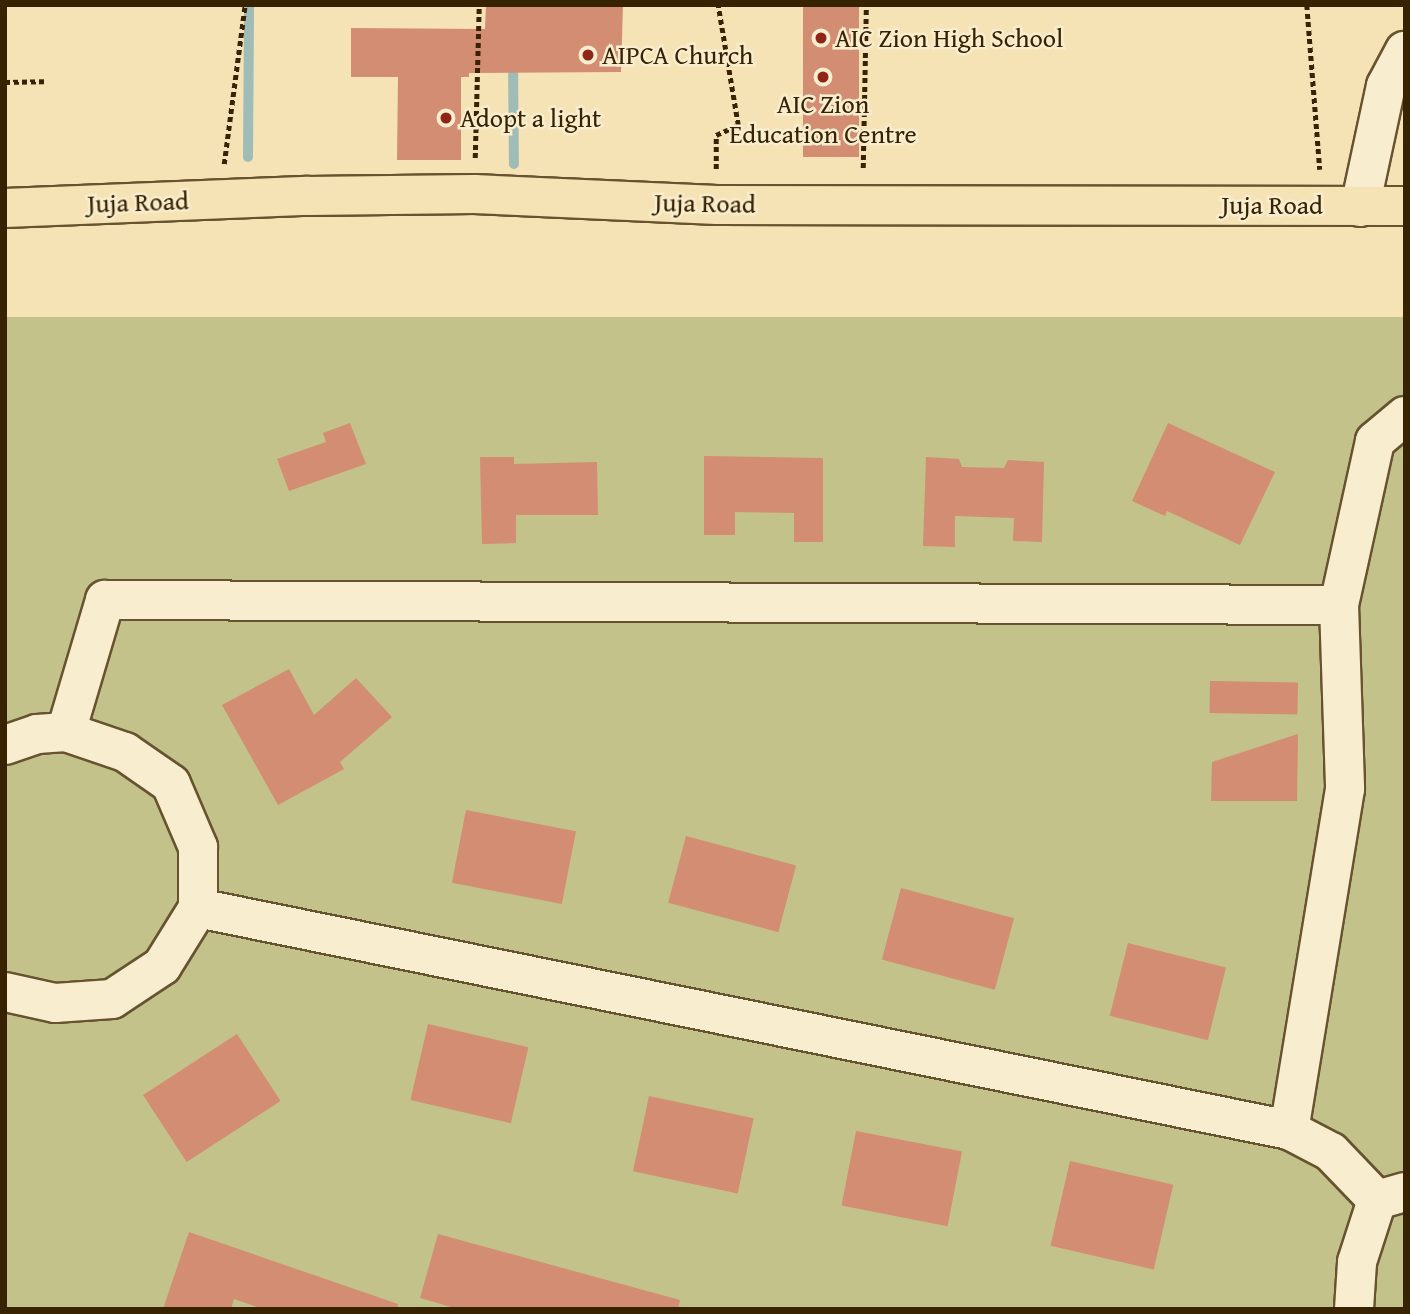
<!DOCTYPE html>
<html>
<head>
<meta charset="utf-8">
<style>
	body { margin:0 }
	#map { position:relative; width:1410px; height:1314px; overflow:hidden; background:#f6e3b5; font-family:"Gentium Book Plus",serif }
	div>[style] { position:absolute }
	.green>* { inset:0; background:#c2c28a; transform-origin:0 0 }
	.stream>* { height:10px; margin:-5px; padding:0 5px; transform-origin:5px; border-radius:5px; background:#a0bcb7 }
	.building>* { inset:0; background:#d38d72; transform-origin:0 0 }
	.path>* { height:4.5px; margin-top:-2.25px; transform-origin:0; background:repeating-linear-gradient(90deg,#372302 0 5px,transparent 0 8.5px) }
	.roads { filter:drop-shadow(2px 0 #67532f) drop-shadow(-2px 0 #67532f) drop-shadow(0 2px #67532f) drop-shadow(0 -2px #67532f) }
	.minor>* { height:38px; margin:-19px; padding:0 19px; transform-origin:19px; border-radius:19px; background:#f9edcf }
	.major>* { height:38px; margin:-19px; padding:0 19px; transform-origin:19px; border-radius:19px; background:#f6e3b5 }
	.dots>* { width:19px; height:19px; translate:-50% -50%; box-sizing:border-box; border:4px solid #f9edcf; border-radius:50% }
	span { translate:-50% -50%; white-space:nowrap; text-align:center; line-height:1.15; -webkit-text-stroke:5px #f9edcf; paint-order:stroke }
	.poi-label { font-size:26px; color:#372302 }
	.left { translate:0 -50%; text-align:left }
	.street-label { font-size:26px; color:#372302 }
	.frame { position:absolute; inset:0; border:7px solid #372302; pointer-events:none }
</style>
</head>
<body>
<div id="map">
	<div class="green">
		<i style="left:1405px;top:317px;width:992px;height:1400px;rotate:90deg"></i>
	</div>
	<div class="stream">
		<i style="left:513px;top:59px;width:105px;rotate:89.5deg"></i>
		<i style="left:248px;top:157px;width:152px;rotate:-89.6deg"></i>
	</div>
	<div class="building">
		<i style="clip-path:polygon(486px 5px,623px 5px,621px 72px,469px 73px,469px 77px,461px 77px,461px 160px,397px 160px,398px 77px,351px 77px,351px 28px,485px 29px)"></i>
		<i style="left:803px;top:5px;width:56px;height:152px"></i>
		<i style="clip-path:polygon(350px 423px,366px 464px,289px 491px,277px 459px,326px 442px,323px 433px)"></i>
		<i style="clip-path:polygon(1168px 423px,1275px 472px,1240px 545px,1167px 511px,1165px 516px,1132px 501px)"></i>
		<i style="clip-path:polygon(704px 456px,823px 458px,823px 542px,794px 542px,794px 513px,735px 512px,735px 535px,704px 535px)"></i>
		<i style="clip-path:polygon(480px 457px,514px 457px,514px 464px,597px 462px,598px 515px,516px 515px,516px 543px,482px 544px)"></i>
		<i style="clip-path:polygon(926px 457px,959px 459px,962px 467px,1004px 468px,1008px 460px,1044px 462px,1042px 542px,1013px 541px,1014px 518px,955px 516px,955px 547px,923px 546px)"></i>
		<i style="clip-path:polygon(289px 669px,314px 715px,356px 678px,392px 717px,340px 762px,344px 769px,278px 805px,222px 705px)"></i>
		<i style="left:1210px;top:681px;width:88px;height:32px;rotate:1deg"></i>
		<i style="clip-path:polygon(1298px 734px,1297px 801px,1211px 801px,1212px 762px)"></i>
		<i style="left:466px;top:810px;width:112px;height:74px;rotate:11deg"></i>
		<i style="left:686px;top:836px;width:114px;height:69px;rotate:15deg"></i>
		<i style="left:901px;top:888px;width:117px;height:74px;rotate:15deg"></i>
		<i style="left:1128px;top:943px;width:101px;height:75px;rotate:14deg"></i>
		<i style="left:428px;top:1024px;width:103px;height:78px;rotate:13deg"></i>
		<i style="left:237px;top:1034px;width:80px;height:112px;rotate:57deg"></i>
		<i style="left:649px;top:1096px;width:107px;height:77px;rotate:12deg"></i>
		<i style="left:856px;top:1131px;width:108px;height:76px;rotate:11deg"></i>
		<i style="left:1070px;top:1161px;width:106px;height:87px;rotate:13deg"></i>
		<i style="clip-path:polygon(189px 1232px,398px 1304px,397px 1309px,263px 1309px,234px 1299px,231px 1309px,163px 1309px)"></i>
		<i style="clip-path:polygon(438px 1234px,680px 1300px,678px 1309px,458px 1309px,420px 1298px)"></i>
	</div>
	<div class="path">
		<i style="left:1307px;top:5px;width:165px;rotate:85.5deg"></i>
		<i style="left:5px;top:82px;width:39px;rotate:-1deg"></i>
		<i style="left:475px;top:158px;width:153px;rotate:-88.5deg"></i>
		<i style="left:224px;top:164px;width:160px;rotate:-82.5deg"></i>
		<i style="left:863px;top:168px;width:163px;rotate:-88.9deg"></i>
		<i style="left:716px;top:169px;width:34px;rotate:-90deg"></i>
		<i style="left:716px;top:135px;width:24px;rotate:-24deg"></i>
		<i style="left:738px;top:125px;width:122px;rotate:-99.5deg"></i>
	</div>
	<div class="roads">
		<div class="minor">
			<i style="left:1360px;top:207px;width:124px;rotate:-77.9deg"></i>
			<i style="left:1386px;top:86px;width:40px;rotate:-62deg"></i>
			<i style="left:1339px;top:605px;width:168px;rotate:-77.6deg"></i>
			<i style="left:1375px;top:441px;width:39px;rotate:-40deg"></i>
			<i style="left:66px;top:732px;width:138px;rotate:-73.5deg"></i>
			<i style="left:105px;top:600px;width:1234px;rotate:0.23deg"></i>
			<i style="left:1339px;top:605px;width:184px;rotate:88.1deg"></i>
			<i style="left:1345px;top:789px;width:346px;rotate:99.3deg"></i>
			<i style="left:1289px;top:1130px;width:1113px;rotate:-168.5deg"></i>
			<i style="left:5px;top:745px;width:34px;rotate:-19deg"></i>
			<i style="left:37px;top:734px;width:29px;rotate:-4deg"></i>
			<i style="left:66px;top:732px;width:62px;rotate:18.7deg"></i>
			<i style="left:125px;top:752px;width:56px;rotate:34.8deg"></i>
			<i style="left:171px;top:784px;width:69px;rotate:66.8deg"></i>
			<i style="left:198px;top:847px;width:61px;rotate:90deg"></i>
			<i style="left:198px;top:908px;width:68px;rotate:121.8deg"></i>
			<i style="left:162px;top:966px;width:60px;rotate:146.6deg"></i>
			<i style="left:112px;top:999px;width:57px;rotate:176deg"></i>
			<i style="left:55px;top:1003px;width:51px;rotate:-167.6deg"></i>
			<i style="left:1289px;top:1130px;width:47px;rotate:27.6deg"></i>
			<i style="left:1331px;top:1152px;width:66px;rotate:46.2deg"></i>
			<i style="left:1354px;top:1309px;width:47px;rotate:-86.3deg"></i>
			<i style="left:1357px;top:1262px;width:65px;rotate:-72.1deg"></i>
			<i style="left:1377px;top:1200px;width:29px;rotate:-16deg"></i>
		</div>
		<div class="major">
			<i style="left:5px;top:208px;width:303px;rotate:-2.3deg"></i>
			<i style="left:308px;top:196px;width:166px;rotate:-0.7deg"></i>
			<i style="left:474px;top:194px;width:243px;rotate:2.6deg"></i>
			<i style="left:717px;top:205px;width:688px;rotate:0.08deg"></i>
		</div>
	</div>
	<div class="dots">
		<i style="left:821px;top:38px;background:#8f2418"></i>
		<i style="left:588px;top:55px;background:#8f2418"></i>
		<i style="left:823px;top:77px;background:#8f2418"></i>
		<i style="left:446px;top:118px;background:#8f2418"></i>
	</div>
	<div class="poi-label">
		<span class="left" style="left:835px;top:38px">AIC Zion High School</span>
		<span class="left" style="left:602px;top:55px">AIPCA Church</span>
		<span style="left:823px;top:119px">AIC Zion<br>Education Centre</span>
		<span class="left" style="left:460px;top:118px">Adopt a light</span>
	</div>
	<div class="street-label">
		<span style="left:138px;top:202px;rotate:-2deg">Juja Road</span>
		<span style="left:705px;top:203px;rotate:1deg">Juja Road</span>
		<span style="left:1272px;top:205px">Juja Road</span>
	</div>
	<div class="frame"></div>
</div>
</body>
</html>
